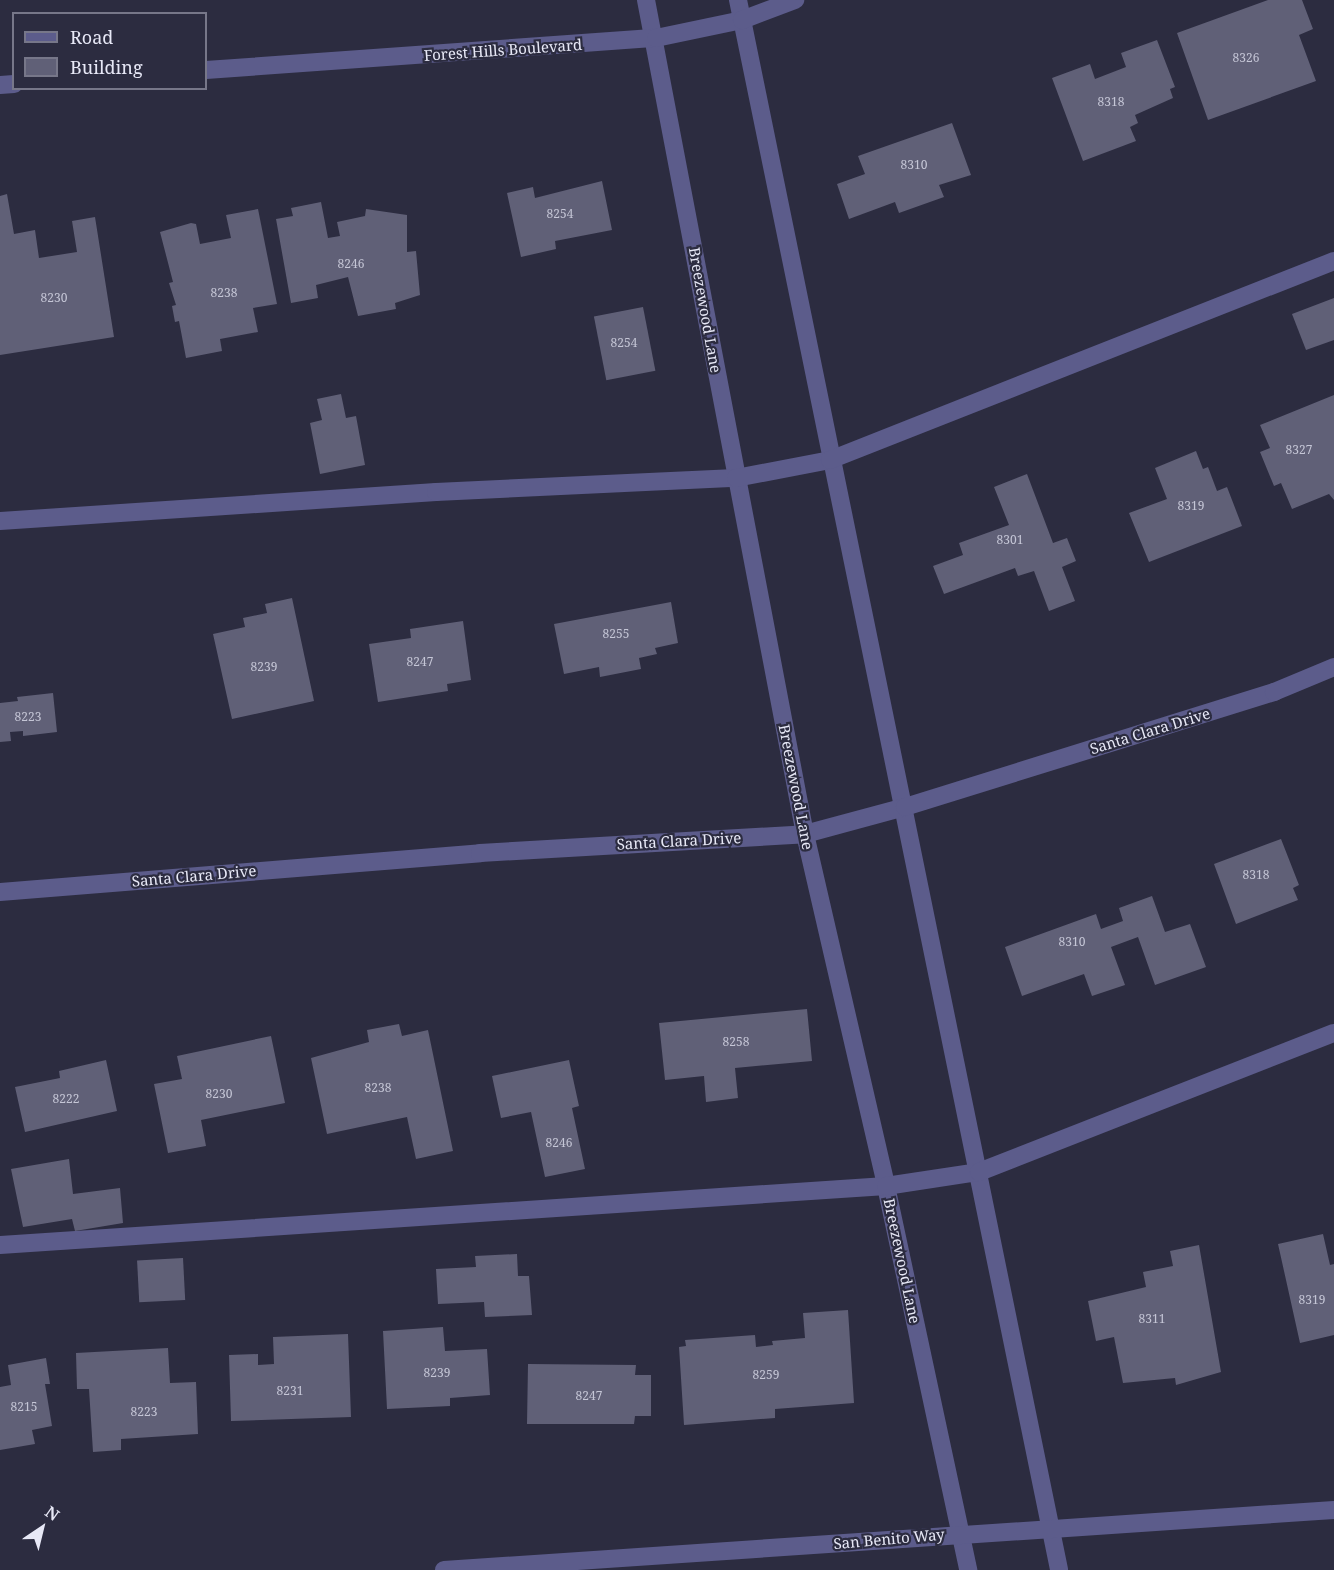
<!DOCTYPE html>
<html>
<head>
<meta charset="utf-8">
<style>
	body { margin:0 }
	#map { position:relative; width:1334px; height:1570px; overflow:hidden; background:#2c2c40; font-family:"Noto Serif",serif }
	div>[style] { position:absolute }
	.building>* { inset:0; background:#606077; transform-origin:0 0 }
	.minor>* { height:18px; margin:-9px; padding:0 9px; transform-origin:9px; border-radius:9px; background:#5c5c8b }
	span { translate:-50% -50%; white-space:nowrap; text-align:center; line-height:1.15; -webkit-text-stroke:4.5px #2c2c40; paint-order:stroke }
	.number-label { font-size:12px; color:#c5c6d6 }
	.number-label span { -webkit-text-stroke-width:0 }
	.street-label { font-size:15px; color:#e7e8f6 }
	.legend { position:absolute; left:12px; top:12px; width:195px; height:78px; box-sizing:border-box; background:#2c2c40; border:2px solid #777789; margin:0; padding:8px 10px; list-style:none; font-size:18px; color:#e7e8f6 }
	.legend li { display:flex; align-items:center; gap:12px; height:30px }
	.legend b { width:30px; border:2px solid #777789 }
	.north { position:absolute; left:12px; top:1498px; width:60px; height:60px; -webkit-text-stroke:4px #2c2c40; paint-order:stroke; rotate:35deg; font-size:16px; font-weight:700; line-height:24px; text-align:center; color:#e7e8f6 }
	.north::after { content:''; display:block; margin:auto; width:21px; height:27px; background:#e7e8f6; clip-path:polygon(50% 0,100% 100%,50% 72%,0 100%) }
</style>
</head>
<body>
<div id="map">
	<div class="building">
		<i style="clip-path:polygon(1268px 0,1302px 0,1313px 29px,1299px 35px,1316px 81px,1208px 120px,1177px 33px)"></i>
		<i style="clip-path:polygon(1157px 40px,1175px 87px,1170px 89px,1173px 98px,1135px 115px,1138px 123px,1130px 127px,1136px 141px,1083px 161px,1052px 78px,1090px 64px,1095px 79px,1126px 67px,1121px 53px)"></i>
		<i style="clip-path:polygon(952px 123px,971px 175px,939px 185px,944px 197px,899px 213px,895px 202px,849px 219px,837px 184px,865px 174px,858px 156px)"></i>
		<i style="clip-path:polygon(602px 181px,612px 230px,555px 241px,556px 249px,521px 257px,507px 193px,533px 187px,535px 198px)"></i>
		<i style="clip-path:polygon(7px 194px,14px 234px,35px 230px,39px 258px,77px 252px,72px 221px,95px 217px,114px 337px,0 355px,0 196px)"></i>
		<i style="clip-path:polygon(321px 202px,328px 238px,340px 236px,337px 222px,365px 216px,366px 209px,407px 215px,407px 252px,416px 251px,420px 295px,395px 303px,396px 309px,358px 316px,348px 277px,316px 285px,318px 298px,291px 303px,276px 219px,293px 216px,291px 208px)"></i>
		<i style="clip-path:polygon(258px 209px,277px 304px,253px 308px,258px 332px,220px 339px,222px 351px,186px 358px,179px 321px,175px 322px,172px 306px,176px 305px,169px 283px,173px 282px,160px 232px,191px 223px,196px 224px,200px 244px,231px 238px,226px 215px)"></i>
		<i style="clip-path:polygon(1334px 298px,1334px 340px,1306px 350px,1292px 314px)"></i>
		<i style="left:643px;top:307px;width:65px;height:50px;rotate:79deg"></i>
		<i style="clip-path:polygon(341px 394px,346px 418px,356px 416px,365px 465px,320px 474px,310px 423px,322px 420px,317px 399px)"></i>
		<i style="clip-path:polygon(1334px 395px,1334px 500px,1329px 494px,1292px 509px,1281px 483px,1274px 486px,1260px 452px,1270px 448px,1260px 425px)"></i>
		<i style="clip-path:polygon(1196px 451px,1203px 469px,1208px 467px,1217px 491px,1227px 487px,1242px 526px,1149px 562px,1129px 513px,1167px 499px,1155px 468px)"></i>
		<i style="clip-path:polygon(1027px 474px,1053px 543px,1067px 538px,1076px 561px,1062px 567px,1075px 601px,1049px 611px,1034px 571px,1018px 576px,1015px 568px,944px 594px,933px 566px,963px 555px,959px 543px,1009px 525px,994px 487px)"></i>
		<i style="clip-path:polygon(292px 598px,314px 701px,232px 719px,213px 634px,245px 627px,243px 618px,267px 613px,265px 604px)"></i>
		<i style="clip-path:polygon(671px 602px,678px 643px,655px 648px,657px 654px,639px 658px,641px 669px,600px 677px,599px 667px,564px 674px,554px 624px)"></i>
		<i style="clip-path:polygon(463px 621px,471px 680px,447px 684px,448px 691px,378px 702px,369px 644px,411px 638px,410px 629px)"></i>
		<i style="clip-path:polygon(53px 693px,57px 732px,23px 736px,23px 731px,10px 732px,11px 741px,0 742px,0 703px,18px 701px,17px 697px)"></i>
		<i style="clip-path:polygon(1281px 839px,1299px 885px,1293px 888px,1298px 900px,1236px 924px,1214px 864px)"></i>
		<i style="clip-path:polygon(1152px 896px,1165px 932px,1190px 924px,1206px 967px,1155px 985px,1138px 937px,1111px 947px,1125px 985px,1092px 996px,1084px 974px,1022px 996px,1005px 947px,1096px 914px,1101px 929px,1123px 921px,1119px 908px)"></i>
		<i style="clip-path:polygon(807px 1009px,812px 1061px,735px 1068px,738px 1098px,706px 1102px,704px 1076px,665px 1080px,659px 1023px)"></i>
		<i style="clip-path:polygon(399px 1024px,402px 1036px,428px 1030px,453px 1151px,416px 1159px,407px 1117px,327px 1134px,311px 1058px,369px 1042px,367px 1030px)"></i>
		<i style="clip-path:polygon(271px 1036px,285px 1103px,201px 1120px,206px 1146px,168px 1153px,154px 1084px,182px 1079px,177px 1056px)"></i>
		<i style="clip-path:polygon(106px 1060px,117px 1111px,25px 1132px,15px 1087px,60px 1078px,59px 1071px)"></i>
		<i style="clip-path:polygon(569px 1060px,579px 1106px,572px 1108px,585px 1169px,545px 1177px,531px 1112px,501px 1118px,492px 1076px)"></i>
		<i style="clip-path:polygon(69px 1159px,73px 1194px,120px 1188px,123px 1223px,75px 1231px,72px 1219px,23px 1227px,11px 1169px)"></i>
		<i style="clip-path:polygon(1323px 1234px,1330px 1265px,1334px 1264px,1334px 1335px,1300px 1343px,1278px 1244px)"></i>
		<i style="clip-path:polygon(1199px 1245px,1221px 1372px,1176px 1385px,1175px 1378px,1123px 1383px,1114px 1337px,1096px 1341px,1088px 1301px,1146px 1287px,1143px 1272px,1173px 1266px,1170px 1251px)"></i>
		<i style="clip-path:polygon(517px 1254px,518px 1276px,529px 1276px,532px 1315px,485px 1317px,484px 1302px,438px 1304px,436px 1269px,476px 1267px,475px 1256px)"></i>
		<i style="left:183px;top:1258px;width:42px;height:46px;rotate:87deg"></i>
		<i style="clip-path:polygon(848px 1310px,854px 1403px,775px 1409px,775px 1418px,684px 1425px,679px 1347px,686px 1346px,685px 1340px,755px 1335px,756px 1347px,773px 1345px,772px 1341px,805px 1338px,803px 1313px)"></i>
		<i style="clip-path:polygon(443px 1327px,445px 1351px,487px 1349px,490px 1395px,450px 1398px,450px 1406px,387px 1409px,383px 1331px)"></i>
		<i style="clip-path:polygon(348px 1334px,351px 1417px,231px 1421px,229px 1355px,258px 1354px,258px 1365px,274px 1364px,273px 1337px)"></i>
		<i style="clip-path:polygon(168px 1348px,170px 1383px,196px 1382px,198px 1434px,121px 1439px,121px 1450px,93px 1452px,89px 1389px,77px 1389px,76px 1353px)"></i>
		<i style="clip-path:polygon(46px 1358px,50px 1384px,45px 1384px,52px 1426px,32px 1430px,35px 1444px,0 1450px,0 1387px,11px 1385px,8px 1365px)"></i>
		<i style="clip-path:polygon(528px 1364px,636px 1365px,635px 1375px,651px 1375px,651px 1416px,635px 1416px,634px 1424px,527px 1424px)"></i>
	</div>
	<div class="minor">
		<i style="left:646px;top:0;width:849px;rotate:79.21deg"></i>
		<i style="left:805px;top:834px;width:361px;rotate:77deg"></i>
		<i style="left:886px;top:1186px;width:393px;rotate:77.9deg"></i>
		<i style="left:738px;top:0;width:1602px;rotate:78.44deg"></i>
		<i style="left:206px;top:70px;width:451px;rotate:-4.1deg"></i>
		<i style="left:656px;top:38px;width:88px;rotate:-11.8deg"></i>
		<i style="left:742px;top:20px;width:57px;rotate:-20.7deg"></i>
		<i style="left:0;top:85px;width:14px;rotate:-4deg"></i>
		<i style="left:0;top:521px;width:437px;rotate:-3.8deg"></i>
		<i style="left:436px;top:492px;width:300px;rotate:-2.7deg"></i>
		<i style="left:736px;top:478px;width:96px;rotate:-10.8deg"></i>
		<i style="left:830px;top:460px;width:542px;rotate:-21.55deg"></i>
		<i style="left:0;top:892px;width:482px;rotate:-4.6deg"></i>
		<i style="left:480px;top:853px;width:326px;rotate:-3.3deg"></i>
		<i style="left:805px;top:834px;width:104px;rotate:-15.1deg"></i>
		<i style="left:905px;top:807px;width:387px;rotate:-17.3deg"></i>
		<i style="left:1274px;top:692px;width:65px;rotate:-22.6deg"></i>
		<i style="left:0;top:1245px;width:888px;rotate:-3.81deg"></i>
		<i style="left:886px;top:1186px;width:94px;rotate:-8.6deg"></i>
		<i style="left:979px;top:1172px;width:381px;rotate:-21.4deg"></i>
		<i style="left:444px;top:1570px;width:892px;rotate:-3.86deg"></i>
	</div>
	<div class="number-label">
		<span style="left:1246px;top:58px">8326</span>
		<span style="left:1111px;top:102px">8318</span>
		<span style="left:914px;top:165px">8310</span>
		<span style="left:560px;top:214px">8254</span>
		<span style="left:351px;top:264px">8246</span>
		<span style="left:224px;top:293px">8238</span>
		<span style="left:54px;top:298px">8230</span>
		<span style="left:624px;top:343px">8254</span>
		<span style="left:1299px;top:450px">8327</span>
		<span style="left:1191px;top:506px">8319</span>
		<span style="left:1010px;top:540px">8301</span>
		<span style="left:616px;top:634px">8255</span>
		<span style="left:420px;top:662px">8247</span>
		<span style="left:264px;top:667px">8239</span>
		<span style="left:28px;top:717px">8223</span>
		<span style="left:1256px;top:875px">8318</span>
		<span style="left:1072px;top:942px">8310</span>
		<span style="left:736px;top:1042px">8258</span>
		<span style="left:378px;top:1088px">8238</span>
		<span style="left:219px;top:1094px">8230</span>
		<span style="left:66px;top:1099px">8222</span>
		<span style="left:559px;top:1143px">8246</span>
		<span style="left:1312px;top:1300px">8319</span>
		<span style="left:1152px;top:1319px">8311</span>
		<span style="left:437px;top:1373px">8239</span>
		<span style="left:766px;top:1375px">8259</span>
		<span style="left:290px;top:1391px">8231</span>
		<span style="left:589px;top:1396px">8247</span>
		<span style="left:24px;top:1407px">8215</span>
		<span style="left:144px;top:1412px">8223</span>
	</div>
	<div class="street-label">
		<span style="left:503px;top:50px;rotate:-4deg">Forest Hills Boulevard</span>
		<span style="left:705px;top:310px;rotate:80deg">Breezewood Lane</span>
		<span style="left:1150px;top:731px;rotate:-17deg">Santa Clara Drive</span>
		<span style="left:796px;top:787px;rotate:79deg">Breezewood Lane</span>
		<span style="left:679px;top:841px;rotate:-3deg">Santa Clara Drive</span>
		<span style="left:194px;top:876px;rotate:-5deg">Santa Clara Drive</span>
		<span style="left:902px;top:1261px;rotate:78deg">Breezewood Lane</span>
		<span style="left:889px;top:1539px;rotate:-5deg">San Benito Way</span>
	</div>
	<ul class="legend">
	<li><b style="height:8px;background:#5c5c8b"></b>Road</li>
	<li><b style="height:16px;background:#606077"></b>Building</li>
	</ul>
	<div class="north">N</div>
</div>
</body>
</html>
